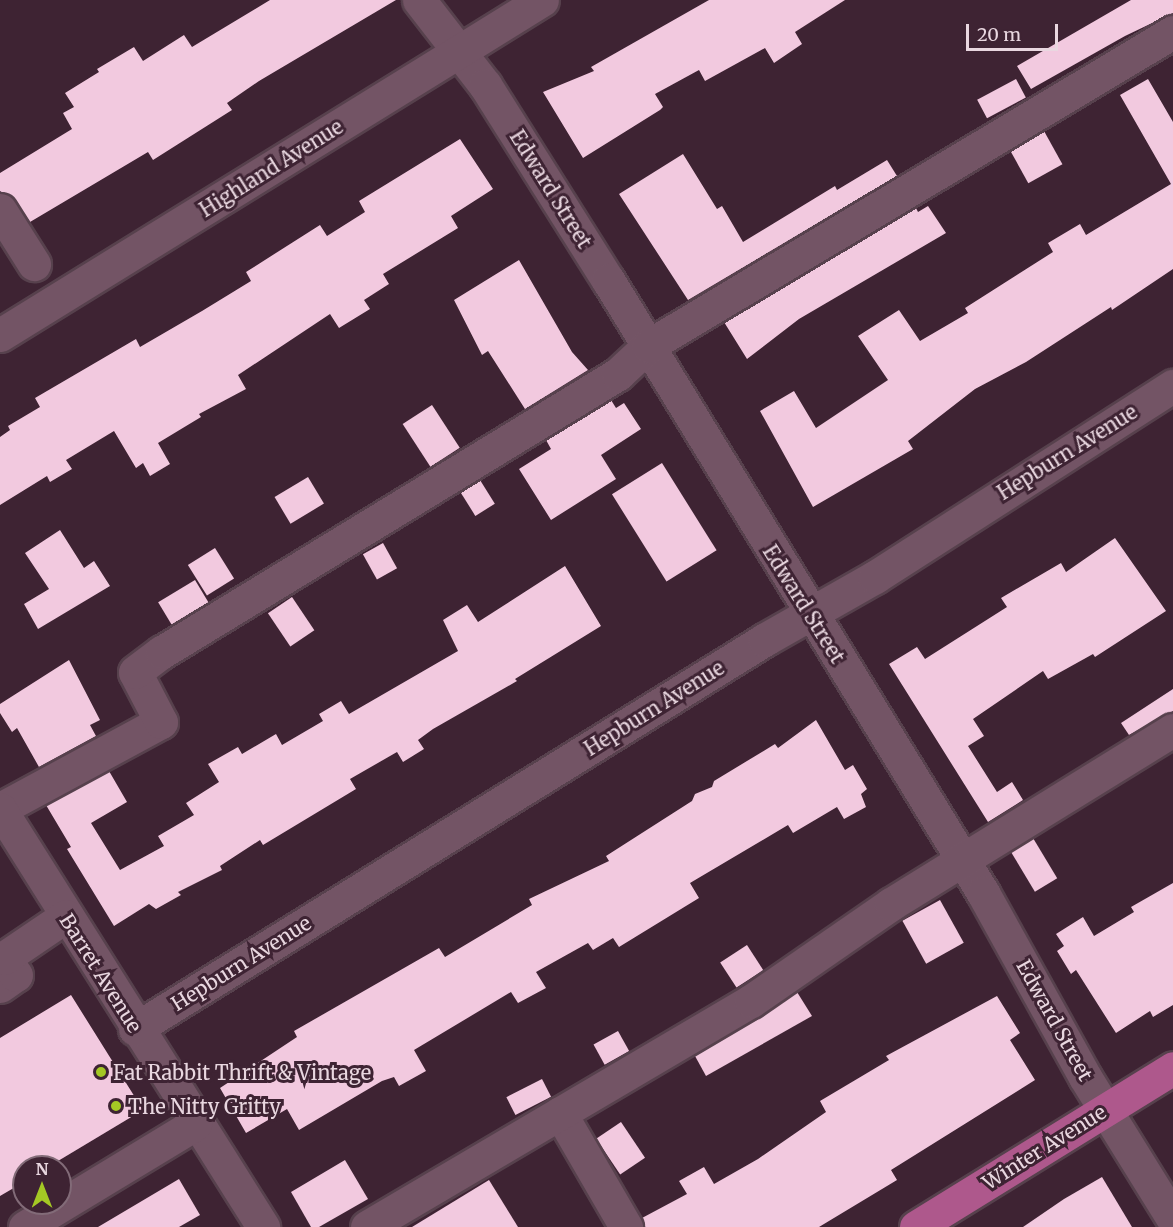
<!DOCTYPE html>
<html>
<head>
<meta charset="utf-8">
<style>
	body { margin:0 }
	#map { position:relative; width:1173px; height:1227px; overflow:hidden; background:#3e2333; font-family:Merriweather,serif }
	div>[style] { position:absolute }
	.building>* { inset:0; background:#f2c9df; transform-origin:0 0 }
	.roads { filter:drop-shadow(2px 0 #57414d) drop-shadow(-2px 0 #57414d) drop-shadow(0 2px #57414d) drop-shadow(0 -2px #57414d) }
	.minor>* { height:33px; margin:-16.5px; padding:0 16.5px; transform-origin:16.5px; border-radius:16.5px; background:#735465 }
	.major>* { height:33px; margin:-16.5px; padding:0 16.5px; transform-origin:16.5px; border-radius:16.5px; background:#ae588c }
	.dots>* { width:16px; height:16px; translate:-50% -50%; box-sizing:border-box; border:3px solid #3e2333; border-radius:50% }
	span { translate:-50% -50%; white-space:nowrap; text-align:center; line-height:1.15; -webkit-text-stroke:6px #3e2333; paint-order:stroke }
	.street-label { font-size:20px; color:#e9d7e0 }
	.poi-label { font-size:20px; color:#e9d7e0 }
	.left { translate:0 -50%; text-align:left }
	.north { position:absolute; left:12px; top:1155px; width:60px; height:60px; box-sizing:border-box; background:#3e2333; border:2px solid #826b78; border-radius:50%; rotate:0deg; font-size:16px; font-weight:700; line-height:24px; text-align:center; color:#e9d7e0 }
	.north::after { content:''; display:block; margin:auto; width:21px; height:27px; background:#a4c824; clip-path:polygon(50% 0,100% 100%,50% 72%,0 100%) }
	.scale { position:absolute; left:966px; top:24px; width:92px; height:27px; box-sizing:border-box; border:3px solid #e9d7e0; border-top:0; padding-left:8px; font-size:18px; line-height:21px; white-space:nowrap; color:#e9d7e0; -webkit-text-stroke:4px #3e2333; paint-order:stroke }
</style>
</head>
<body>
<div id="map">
	<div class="building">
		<i style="clip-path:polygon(270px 0,396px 0,259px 81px,227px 103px,232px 110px,153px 160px,148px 152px,30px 222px,15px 200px,0 191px,0 173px,72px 129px,63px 113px,74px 107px,65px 93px,99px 72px,97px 69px,134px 47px,143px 61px,184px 35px,192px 47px)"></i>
		<i style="clip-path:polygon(709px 0,845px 0,795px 32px,802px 44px,774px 63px,765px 48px,705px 81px,699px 70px,655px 94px,663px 107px,660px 110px,583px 158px,543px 92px,594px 71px,591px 67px)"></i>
		<i style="clip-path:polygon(1131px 0,1173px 0,1173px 13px,1125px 36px,1031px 89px,1017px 66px)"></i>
		<i style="left:1016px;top:79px;width:21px;height:44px;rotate:62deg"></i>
		<i style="clip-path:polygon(1148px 79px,1173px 122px,1173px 269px,1112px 310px,1111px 307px,1026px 362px,975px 389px,908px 441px,913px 449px,813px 507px,760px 411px,794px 391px,816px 428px,888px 380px,858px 336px,899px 310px,920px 341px,968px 313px,965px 308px,1053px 252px,1048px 243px,1080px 224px,1086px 235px,1171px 184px,1120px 95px)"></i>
		<i style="left:1044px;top:131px;width:38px;height:39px;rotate:61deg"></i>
		<i style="clip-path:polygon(460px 139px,493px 189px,451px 216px,458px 228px,383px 274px,389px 284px,364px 300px,370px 309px,339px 328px,330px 314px,238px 375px,246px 389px,199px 414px,201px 417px,158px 443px,170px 464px,150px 476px,143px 463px,136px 468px,114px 431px,66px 460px,72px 469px,50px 482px,47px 476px,0 505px,0 437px,10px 430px,8px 426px,40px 407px,35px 398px,136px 339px,140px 347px,202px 311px,251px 281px,246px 272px,320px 225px,327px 236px,365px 212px,359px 201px)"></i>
		<i style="clip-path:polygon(683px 154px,717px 209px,722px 206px,743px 242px,835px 186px,837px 190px,887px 160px,897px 176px,688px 300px,619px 194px)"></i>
		<i style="clip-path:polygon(928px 206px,946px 233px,799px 319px,747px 359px,724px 322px,916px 208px,918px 212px)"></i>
		<i style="clip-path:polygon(519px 260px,572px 352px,588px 370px,525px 409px,488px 351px,482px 355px,454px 300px)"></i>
		<i style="clip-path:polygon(611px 400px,616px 408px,624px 403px,641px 429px,601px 455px,616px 479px,551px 520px,519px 469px,551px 449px,546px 440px)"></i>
		<i style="left:432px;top:405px;width:51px;height:35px;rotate:57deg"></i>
		<i style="left:662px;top:463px;width:103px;height:59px;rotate:58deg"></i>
		<i style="left:308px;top:477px;width:31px;height:39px;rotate:59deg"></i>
		<i style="left:480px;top:480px;width:28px;height:23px;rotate:58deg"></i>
		<i style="clip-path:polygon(60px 530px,84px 568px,94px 561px,110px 586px,38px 629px,24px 604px,49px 589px,25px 553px)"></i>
		<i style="clip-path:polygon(1115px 538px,1166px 611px,1095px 657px,1093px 654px,1048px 679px,1043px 671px,973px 719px,984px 736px,968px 746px,997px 792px,1012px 782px,1023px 800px,988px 822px,889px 664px,917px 647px,925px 659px,1007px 607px,1001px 598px,1061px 563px,1066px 572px)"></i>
		<i style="left:383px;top:543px;width:29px;height:23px;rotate:61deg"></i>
		<i style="left:215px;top:548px;width:36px;height:32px;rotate:58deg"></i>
		<i style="clip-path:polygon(565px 566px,601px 626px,515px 679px,517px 681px,433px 729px,418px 740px,424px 749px,403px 762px,397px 752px,350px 779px,356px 789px,263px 845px,260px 840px,220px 866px,222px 870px,178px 892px,181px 895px,156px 909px,149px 904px,114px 926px,67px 849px,71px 847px,46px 805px,109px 771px,127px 802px,91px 823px,120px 870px,164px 846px,158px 836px,194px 815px,186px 803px,219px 782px,208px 764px,238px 747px,242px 754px,276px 734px,282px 745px,323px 721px,319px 714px,341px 701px,349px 714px,458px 651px,443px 620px,467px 605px,478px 622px)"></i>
		<i style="left:195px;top:580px;width:26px;height:43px;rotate:59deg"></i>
		<i style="left:292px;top:597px;width:40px;height:29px;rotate:56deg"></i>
		<i style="clip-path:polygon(69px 660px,100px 720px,90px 725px,96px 736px,39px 767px,17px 728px,12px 732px,0 713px,0 704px)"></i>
		<i style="clip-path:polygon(1173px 689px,1173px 711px,1129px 735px,1121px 723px)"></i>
		<i style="clip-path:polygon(816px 720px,845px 770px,853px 765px,867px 789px,861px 794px,866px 807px,844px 819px,837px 807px,793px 833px,788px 825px,690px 883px,699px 898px,619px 947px,613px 938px,593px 950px,588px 943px,536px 972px,546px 988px,518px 1003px,511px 992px,414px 1050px,426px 1071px,399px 1086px,394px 1077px,382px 1081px,299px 1130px,287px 1109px,246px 1133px,220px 1088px,297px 1037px,294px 1031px,439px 948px,445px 957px,532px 905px,529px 899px,609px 861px,606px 856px,692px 801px,695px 794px,712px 787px,714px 781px,775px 744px,778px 748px)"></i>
		<i style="left:1033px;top:838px;width:47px;height:26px;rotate:59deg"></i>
		<i style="clip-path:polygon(1173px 883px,1173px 1005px,1153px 1017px,1150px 1011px,1116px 1033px,1076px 970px,1071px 974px,1057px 951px,1064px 946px,1056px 934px,1083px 917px,1094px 936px,1134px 912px,1131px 907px)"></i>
		<i style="left:940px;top:900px;width:49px;height:43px;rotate:61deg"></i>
		<i style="left:747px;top:945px;width:30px;height:32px;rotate:57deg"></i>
		<i style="clip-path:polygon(797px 992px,812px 1016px,706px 1076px,695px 1056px)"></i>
		<i style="clip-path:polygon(71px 995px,143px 1110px,48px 1167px,24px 1167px,24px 1182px,0 1196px,0 1038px)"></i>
		<i style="clip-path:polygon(997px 996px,1020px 1033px,1010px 1040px,1035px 1080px,891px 1170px,897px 1180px,819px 1227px,645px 1227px,642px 1218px,687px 1194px,679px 1181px,704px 1167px,714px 1184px,758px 1159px,826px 1112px,820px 1101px,889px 1060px,886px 1056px)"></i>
		<i style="left:618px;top:1031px;width:23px;height:28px;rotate:61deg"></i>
		<i style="left:542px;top:1079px;width:20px;height:40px;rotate:63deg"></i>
		<i style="left:621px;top:1122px;width:43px;height:30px;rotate:56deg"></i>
		<i style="clip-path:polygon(345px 1160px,368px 1199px,319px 1227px,311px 1227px,291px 1192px)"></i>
		<i style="clip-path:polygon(1102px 1177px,1132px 1227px,1023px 1227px,1064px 1199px)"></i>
		<i style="clip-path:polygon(179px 1179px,200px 1215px,179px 1227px,98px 1227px)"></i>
		<i style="clip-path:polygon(489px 1180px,518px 1227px,412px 1227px)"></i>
	</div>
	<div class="roads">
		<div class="minor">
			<i style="left:419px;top:0;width:108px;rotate:52.2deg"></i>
			<i style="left:485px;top:85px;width:231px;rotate:57.8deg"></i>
			<i style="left:608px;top:280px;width:719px;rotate:58.54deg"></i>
			<i style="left:983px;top:893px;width:210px;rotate:61deg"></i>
			<i style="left:1085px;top:1077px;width:167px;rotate:58.2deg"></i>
			<i style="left:0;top:210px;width:64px;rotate:57.8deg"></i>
			<i style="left:0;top:335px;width:637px;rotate:-31.72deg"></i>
			<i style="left:0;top:809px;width:183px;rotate:-28.4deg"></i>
			<i style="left:161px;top:722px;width:56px;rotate:-117.5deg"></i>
			<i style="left:135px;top:672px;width:34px;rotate:-37deg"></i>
			<i style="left:162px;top:652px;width:534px;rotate:-31.37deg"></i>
			<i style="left:618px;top:374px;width:41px;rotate:-43deg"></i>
			<i style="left:648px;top:346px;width:612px;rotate:-30.88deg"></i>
			<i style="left:0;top:809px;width:494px;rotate:57.8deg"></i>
			<i style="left:0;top:986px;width:19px;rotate:-35deg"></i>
			<i style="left:16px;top:975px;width:21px;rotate:-125deg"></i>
			<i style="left:4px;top:958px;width:75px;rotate:-34.1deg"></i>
			<i style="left:135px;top:1029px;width:740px;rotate:-31.73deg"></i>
			<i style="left:764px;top:640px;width:128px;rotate:-29.6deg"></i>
			<i style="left:875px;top:577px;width:354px;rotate:-32.7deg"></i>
			<i style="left:560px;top:1113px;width:132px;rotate:59.9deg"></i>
			<i style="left:25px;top:1227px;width:199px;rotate:-31.2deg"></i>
			<i style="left:367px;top:1227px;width:446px;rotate:-30.5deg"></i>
			<i style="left:751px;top:1001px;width:170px;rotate:-34.7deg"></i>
			<i style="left:891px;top:904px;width:331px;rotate:-31.7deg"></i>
		</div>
		<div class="major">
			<i style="left:916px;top:1227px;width:302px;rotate:-31.7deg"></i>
		</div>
	</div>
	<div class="dots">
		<i style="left:101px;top:1072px;background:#a4c824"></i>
		<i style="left:116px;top:1106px;background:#a4c824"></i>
	</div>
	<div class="street-label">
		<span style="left:271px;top:168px;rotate:-32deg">Highland Avenue</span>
		<span style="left:551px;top:189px;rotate:58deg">Edward Street</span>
		<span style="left:1067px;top:452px;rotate:-32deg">Hepburn Avenue</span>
		<span style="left:804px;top:604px;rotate:58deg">Edward Street</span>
		<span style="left:654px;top:708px;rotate:-32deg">Hepburn Avenue</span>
		<span style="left:241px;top:963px;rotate:-32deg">Hepburn Avenue</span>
		<span style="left:101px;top:973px;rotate:58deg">Barret Avenue</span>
		<span style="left:1055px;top:1020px;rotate:61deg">Edward Street</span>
		<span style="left:1044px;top:1147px;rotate:-32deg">Winter Avenue</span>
	</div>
	<div class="poi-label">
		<span class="left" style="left:113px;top:1072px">Fat Rabbit Thrift &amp; Vintage</span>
		<span class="left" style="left:128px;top:1106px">The Nitty Gritty</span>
	</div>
	<div class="north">N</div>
	<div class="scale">20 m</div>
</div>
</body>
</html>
